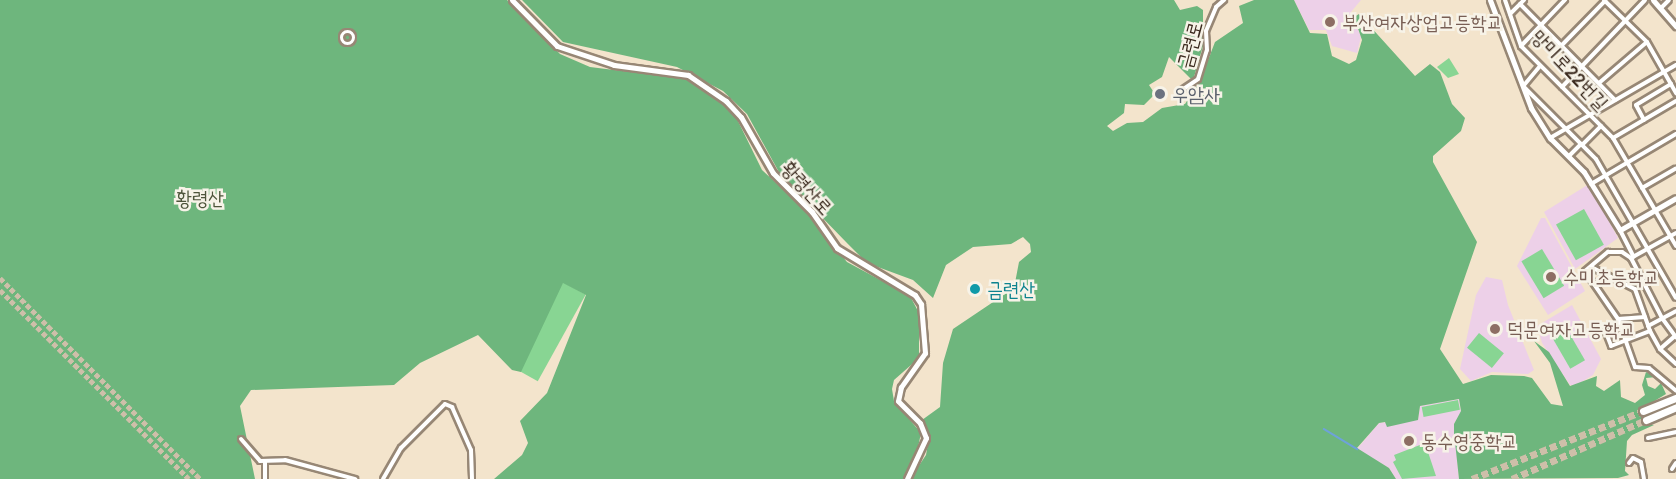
<!DOCTYPE html>
<html>
<head>
<meta charset="utf-8">
<style>
	body { margin:0 }
	#map { position:relative; width:1676px; height:479px; overflow:hidden; background:#f3e4cc; font-family:Itim,"Poor Story",sans-serif }
	div>[style] { position:absolute }
	.built>* { inset:0; background:#edd0e8 }
	.green>* { inset:0; background:#88d593; transform-origin:0 0 }
	.forest>* { inset:0; background:#6eb67d }
	.stream>* { height:1.5px; margin:-0.75px; padding:0 0.75px; transform-origin:0.75px; border-radius:0.75px; background:#6ea2da }
	.secondary-tunnel>* { height:5px; margin-top:-2.5px; transform-origin:0; background:repeating-linear-gradient(90deg,#cebfa9 0 5px,transparent 0 7.5px) }
	.trunk-tunnel>* { height:7px; margin-top:-3.5px; transform-origin:0; background:repeating-linear-gradient(90deg,#cebfa9 0 7px,transparent 0 10.5px) }
	.roads { filter:drop-shadow(2px 0 #978775) drop-shadow(-2px 0 #978775) drop-shadow(0 2px #978775) drop-shadow(0 -2px #978775) }
	.pedestrian>* { height:3px; margin:-1.5px; padding:0 1.5px; transform-origin:1.5px; border-radius:1.5px; background:#fff }
	.pedestrian>.ring { margin:-1.5px; padding:0; box-sizing:content-box; background:none; border:3px solid #fff; border-radius:50% }
	.minor>* { height:4px; margin:-2px; padding:0 2px; transform-origin:2px; border-radius:2px; background:#fff }
	.tertiary>* { height:5px; margin:-2.5px; padding:0 2.5px; transform-origin:2.5px; border-radius:2.5px; background:#fff }
	.secondary>* { height:5px; margin:-2.5px; padding:0 2.5px; transform-origin:2.5px; border-radius:2.5px; background:#fff }
	.trunk>* { height:7px; margin:-3.5px; padding:0 3.5px; transform-origin:3.5px; border-radius:3.5px; background:#fff }
	.dots>* { width:16px; height:16px; translate:-50% -50%; box-sizing:border-box; border:3px solid #f7f3e8; border-radius:50% }
	span { translate:-50% -50%; white-space:nowrap; text-align:center; line-height:1.15; -webkit-text-stroke:5px #f7f3e8; paint-order:stroke }
	.education-label { font-size:20px; color:#785e54 }
	.left { translate:0 -50%; text-align:left }
	.street-label { font-size:20px; color:#3b2a1e }
	.worship-label { font-size:20px; color:#5b616d }
	.park-label { font-size:20px; color:#4e553b }
	.culture-label { font-size:20px; color:#0d838f }
</style>
</head>
<body>
<div id="map">
	<div class="built">
		<i style="clip-path:polygon(1294px 0,1361px 0,1351px 12px,1361px 37px,1357px 53px,1332px 46px,1326px 30px,1309px 30px)"></i>
		<i style="clip-path:polygon(1589px 184px,1618px 238px,1575px 269px,1544px 212px)"></i>
		<i style="clip-path:polygon(1541px 218px,1545px 218px,1585px 291px,1548px 315px,1517px 266px)"></i>
		<i style="clip-path:polygon(1486px 277px,1502px 280px,1508px 305px,1534px 370px,1528px 374px,1492px 372px,1471px 381px,1460px 369px,1476px 295px)"></i>
		<i style="clip-path:polygon(1572px 305px,1601px 359px,1593px 375px,1575px 386px,1570px 385px,1542px 343px,1537px 326px)"></i>
		<i style="clip-path:polygon(1459px 399px,1461px 412px,1454px 424px,1459px 479px,1396px 479px,1389px 468px,1357px 449px,1379px 423px,1418px 419px,1420px 406px)"></i>
	</div>
	<div class="green">
		<i style="clip-path:polygon(1449px 58px,1459px 74px,1448px 78px,1437px 67px)"></i>
		<i style="left:1584px;top:209px;width:41px;height:32px;rotate:61deg"></i>
		<i style="left:1542px;top:249px;width:43px;height:24px;rotate:59deg"></i>
		<i style="left:563px;top:282px;width:26px;height:99px;rotate:29deg"></i>
		<i style="left:1564px;top:324px;width:42px;height:17px;rotate:60deg"></i>
		<i style="left:1479px;top:333px;width:32px;height:19px;rotate:39deg"></i>
		<i style="left:1458px;top:400px;width:10px;height:37px;rotate:79deg"></i>
		<i style="clip-path:polygon(1425px 443px,1436px 476px,1402px 479px,1393px 462px,1396px 460px,1394px 455px)"></i>
	</div>
	<div class="forest">
		<i style="clip-path:polygon(0 0,507px 0,560px 54px,590px 67px,687px 79px,716px 98px,736px 117px,762px 170px,802px 207px,847px 262px,910px 296px,919px 313px,919px 358px,894px 380px,892px 389px,894px 401px,921px 433px,916px 457px,904px 479px,494px 479px,522px 455px,528px 443px,520px 421px,547px 393px,586px 295px,563px 283px,521px 372px,512px 370px,478px 335px,420px 363px,394px 385px,251px 390px,240px 406px,255px 479px,0 479px)"></i>
		<i style="clip-path:polygon(522px 0,1174px 0,1180px 10px,1197px 6px,1203px 10px,1203px 46px,1194px 77px,1191px 79px,1169px 57px,1162px 77px,1149px 85px,1155px 94px,1144px 105px,1125px 104px,1124px 113px,1107px 126px,1113px 131px,1127px 123px,1143px 122px,1162px 108px,1185px 104px,1200px 81px,1215px 42px,1243px 23px,1239px 6px,1254px 0,1294px 0,1310px 33px,1327px 34px,1332px 56px,1349px 64px,1356px 60px,1362px 40px,1354px 17px,1359px 14px,1415px 76px,1430px 64px,1440px 72px,1452px 104px,1465px 118px,1461px 131px,1433px 156px,1433px 162px,1477px 242px,1440px 349px,1463px 384px,1491px 375px,1524px 376px,1532px 378px,1551px 404px,1563px 406px,1550px 363px,1534px 341px,1549px 352px,1570px 386px,1597px 376px,1596px 386px,1604px 391px,1620px 380px,1621px 397px,1635px 403px,1645px 395px,1642px 385px,1646px 372px,1657px 377px,1646px 378px,1648px 386px,1655px 389px,1661px 383px,1666px 394px,1638px 411px,1644px 423px,1654px 425px,1632px 435px,1627px 441px,1625px 471px,1629px 475px,1618px 478px,1459px 479px,1454px 433px,1454px 424px,1461px 411px,1459px 399px,1420px 406px,1418px 420px,1387px 427px,1385px 422px,1379px 423px,1357px 448px,1389px 468px,1396px 479px,910px 479px,926px 455px,929px 438px,922px 420px,940px 407px,943px 363px,953px 329px,1014px 288px,1019px 262px,1031px 252px,1030px 244px,1023px 237px,1011px 244px,973px 247px,946px 265px,933px 298px,913px 280px,867px 263px,846px 242px,780px 174px,747px 114px,723px 91px,677px 67px,563px 42px)"></i>
	</div>
	<div class="stream">
		<i style="left:1324px;top:429px;width:39px;rotate:31deg"></i>
	</div>
	<div class="secondary-tunnel">
		<i style="left:0;top:278px;width:284px;rotate:45.1deg"></i>
		<i style="left:0;top:290px;width:267px;rotate:45deg"></i>
	</div>
	<div class="trunk-tunnel">
		<i style="left:1472px;top:479px;width:184px;rotate:-21.7deg"></i>
		<i style="left:1512px;top:479px;width:146px;rotate:-23.8deg"></i>
	</div>
	<div class="roads">
		<div class="pedestrian">
			<i class="ring" style="left:341px;top:31px;width:9px;height:9px"></i>
		</div>
		<div class="minor">
			<i style="left:1505px;top:0;width:49px;rotate:70.8deg"></i>
			<i style="left:1521px;top:46px;width:130px;rotate:45deg"></i>
			<i style="left:1613px;top:138px;width:125px;rotate:59.7deg"></i>
			<i style="left:1604px;top:0;width:60px;rotate:44.3deg"></i>
			<i style="left:1647px;top:42px;width:59px;rotate:60.4deg"></i>
			<i style="left:1520px;top:4px;width:135px;rotate:45.3deg"></i>
			<i style="left:1661px;top:8px;width:11px;rotate:-45deg"></i>
			<i style="left:1510px;top:14px;width:20px;rotate:-45deg"></i>
			<i style="left:1562px;top:45px;width:62px;rotate:-45.7deg"></i>
			<i style="left:1521px;top:46px;width:64px;rotate:-46.3deg"></i>
			<i style="left:1540px;top:66px;width:26px;rotate:130deg"></i>
			<i style="left:1523px;top:86px;width:103px;rotate:45deg"></i>
			<i style="left:1596px;top:159px;width:160px;rotate:60.1deg"></i>
			<i style="left:1599px;top:83px;width:63px;rotate:-40.5deg"></i>
			<i style="left:1562px;top:87px;width:120px;rotate:-46.3deg"></i>
			<i style="left:1179px;top:92px;width:23px;rotate:-34deg"></i>
			<i style="left:1198px;top:79px;width:30px;rotate:-73deg"></i>
			<i style="left:1207px;top:50px;width:19px;rotate:-93deg"></i>
			<i style="left:1206px;top:31px;width:26px;rotate:-67deg"></i>
			<i style="left:1216px;top:7px;width:11px;rotate:-41deg"></i>
			<i style="left:1644px;top:120px;width:17px;rotate:-118deg"></i>
			<i style="left:1636px;top:105px;width:41px;rotate:-31deg"></i>
			<i style="left:1550px;top:138px;width:146px;rotate:-30.1deg"></i>
			<i style="left:1613px;top:138px;width:73px;rotate:-30.4deg"></i>
			<i style="left:1582px;top:145px;width:27px;rotate:-45deg"></i>
			<i style="left:1569px;top:156px;width:17px;rotate:-45deg"></i>
			<i style="left:1591px;top:184px;width:99px;rotate:-30.5deg"></i>
			<i style="left:1642px;top:188px;width:39px;rotate:-30deg"></i>
			<i style="left:1620px;top:230px;width:30px;rotate:63deg"></i>
			<i style="left:1631px;top:258px;width:51px;rotate:-29.1deg"></i>
			<i style="left:1591px;top:267px;width:49px;rotate:26.6deg"></i>
			<i style="left:1635px;top:289px;width:45px;rotate:70.3deg"></i>
			<i style="left:1650px;top:331px;width:21px;rotate:61deg"></i>
			<i style="left:1660px;top:349px;width:22px;rotate:43deg"></i>
			<i style="left:1645px;top:317px;width:27px;rotate:176deg"></i>
			<i style="left:1618px;top:319px;width:58px;rotate:-124.5deg"></i>
			<i style="left:1585px;top:271px;width:30px;rotate:-40deg"></i>
			<i style="left:1608px;top:252px;width:14px"></i>
			<i style="left:1622px;top:252px;width:11px;rotate:34deg"></i>
			<i style="left:1631px;top:258px;width:68px;rotate:62.7deg"></i>
			<i style="left:1662px;top:318px;width:24px;rotate:54deg"></i>
			<i style="left:1618px;top:319px;width:51px;rotate:70.5deg"></i>
			<i style="left:1635px;top:367px;width:14px;rotate:4deg"></i>
			<i style="left:1649px;top:368px;width:35px;rotate:40deg"></i>
			<i style="left:1648px;top:326px;width:32px;rotate:-28deg"></i>
			<i style="left:1605px;top:330px;width:17px;rotate:69deg"></i>
			<i style="left:1611px;top:346px;width:42px;rotate:-21deg"></i>
			<i style="left:1660px;top:349px;width:20px;rotate:-41deg"></i>
			<i style="left:1648px;top:438px;width:29px;rotate:-12deg"></i>
			<i style="left:241px;top:439px;width:29px;rotate:49deg"></i>
			<i style="left:260px;top:461px;width:25px;rotate:-2deg"></i>
			<i style="left:285px;top:460px;width:73px;rotate:15.2deg"></i>
			<i style="left:1629px;top:463px;width:6px;rotate:-51deg"></i>
			<i style="left:1633px;top:458px;width:9px;rotate:27deg"></i>
			<i style="left:1641px;top:462px;width:17px;rotate:80deg"></i>
			<i style="left:1672px;top:469px;width:7px;rotate:-56deg"></i>
			<i style="left:265px;top:479px;width:18px;rotate:-90deg"></i>
			<i style="left:383px;top:479px;width:36px;rotate:-60deg"></i>
			<i style="left:401px;top:448px;width:62px;rotate:-45deg"></i>
			<i style="left:445px;top:404px;width:8px;rotate:23deg"></i>
			<i style="left:452px;top:407px;width:47px;rotate:66.2deg"></i>
			<i style="left:471px;top:450px;width:29px;rotate:88deg"></i>
		</div>
		<div class="tertiary">
			<i style="left:512px;top:0;width:64px;rotate:45.6deg"></i>
			<i style="left:557px;top:46px;width:60px;rotate:18.4deg"></i>
			<i style="left:614px;top:65px;width:75px;rotate:7.7deg"></i>
			<i style="left:688px;top:75px;width:46px;rotate:34.4deg"></i>
			<i style="left:726px;top:101px;width:22px;rotate:47deg"></i>
			<i style="left:741px;top:117px;width:64px;rotate:60.3deg"></i>
			<i style="left:773px;top:173px;width:55px;rotate:45deg"></i>
			<i style="left:812px;top:212px;width:44px;rotate:55.2deg"></i>
			<i style="left:837px;top:248px;width:91px;rotate:31.1deg"></i>
			<i style="left:915px;top:295px;width:11px;rotate:56deg"></i>
			<i style="left:921px;top:304px;width:49px;rotate:85.3deg"></i>
			<i style="left:925px;top:353px;width:42px;rotate:125.2deg"></i>
			<i style="left:901px;top:387px;width:14px;rotate:102deg"></i>
			<i style="left:898px;top:401px;width:31px;rotate:45deg"></i>
			<i style="left:920px;top:423px;width:16px;rotate:68deg"></i>
			<i style="left:926px;top:438px;width:45px;rotate:114.9deg"></i>
			<i style="left:1490px;top:0;width:116px;rotate:69.2deg"></i>
			<i style="left:1531px;top:108px;width:36px;rotate:58deg"></i>
			<i style="left:1550px;top:138px;width:48px;rotate:45deg"></i>
			<i style="left:1584px;top:172px;width:68px;rotate:58.2deg"></i>
			<i style="left:1620px;top:230px;width:64px;rotate:-29.7deg"></i>
		</div>
		<div class="secondary">
			<i style="left:1653px;top:0;width:35px;rotate:49deg"></i>
		</div>
		<div class="trunk">
			<i style="left:1643px;top:411px;width:35px;rotate:-22deg"></i>
			<i style="left:1646px;top:420px;width:33px;rotate:-23deg"></i>
		</div>
	</div>
	<div class="dots">
		<i style="left:1330px;top:22px;background:#8d6e63"></i>
		<i style="left:1160px;top:94px;background:#6b7280"></i>
		<i style="left:1551px;top:277px;background:#8d6e63"></i>
		<i style="left:975px;top:289px;background:#0f9aa8"></i>
		<i style="left:1495px;top:329px;background:#8d6e63"></i>
		<i style="left:1409px;top:441px;background:#8d6e63"></i>
	</div>
	<div class="education-label">
		<span class="left" style="left:1342px;top:22px">부산여자상업고등학교</span>
		<span class="left" style="left:1563px;top:277px">수미초등학교</span>
		<span class="left" style="left:1507px;top:329px">덕문여자고등학교</span>
		<span class="left" style="left:1421px;top:441px">동수영중학교</span>
	</div>
	<div class="street-label">
		<span style="left:1190px;top:45px;rotate:-75deg">금련로</span>
		<span style="left:1570px;top:70px;rotate:47deg">망미로22번길</span>
		<span style="left:807px;top:188px;rotate:48deg">황령산로</span>
	</div>
	<div class="worship-label">
		<span class="left" style="left:1172px;top:94px">우암사</span>
	</div>
	<div class="park-label">
		<span style="left:200px;top:198px">황령산</span>
	</div>
	<div class="culture-label">
		<span class="left" style="left:987px;top:289px">금련산</span>
	</div>
</div>
</body>
</html>
